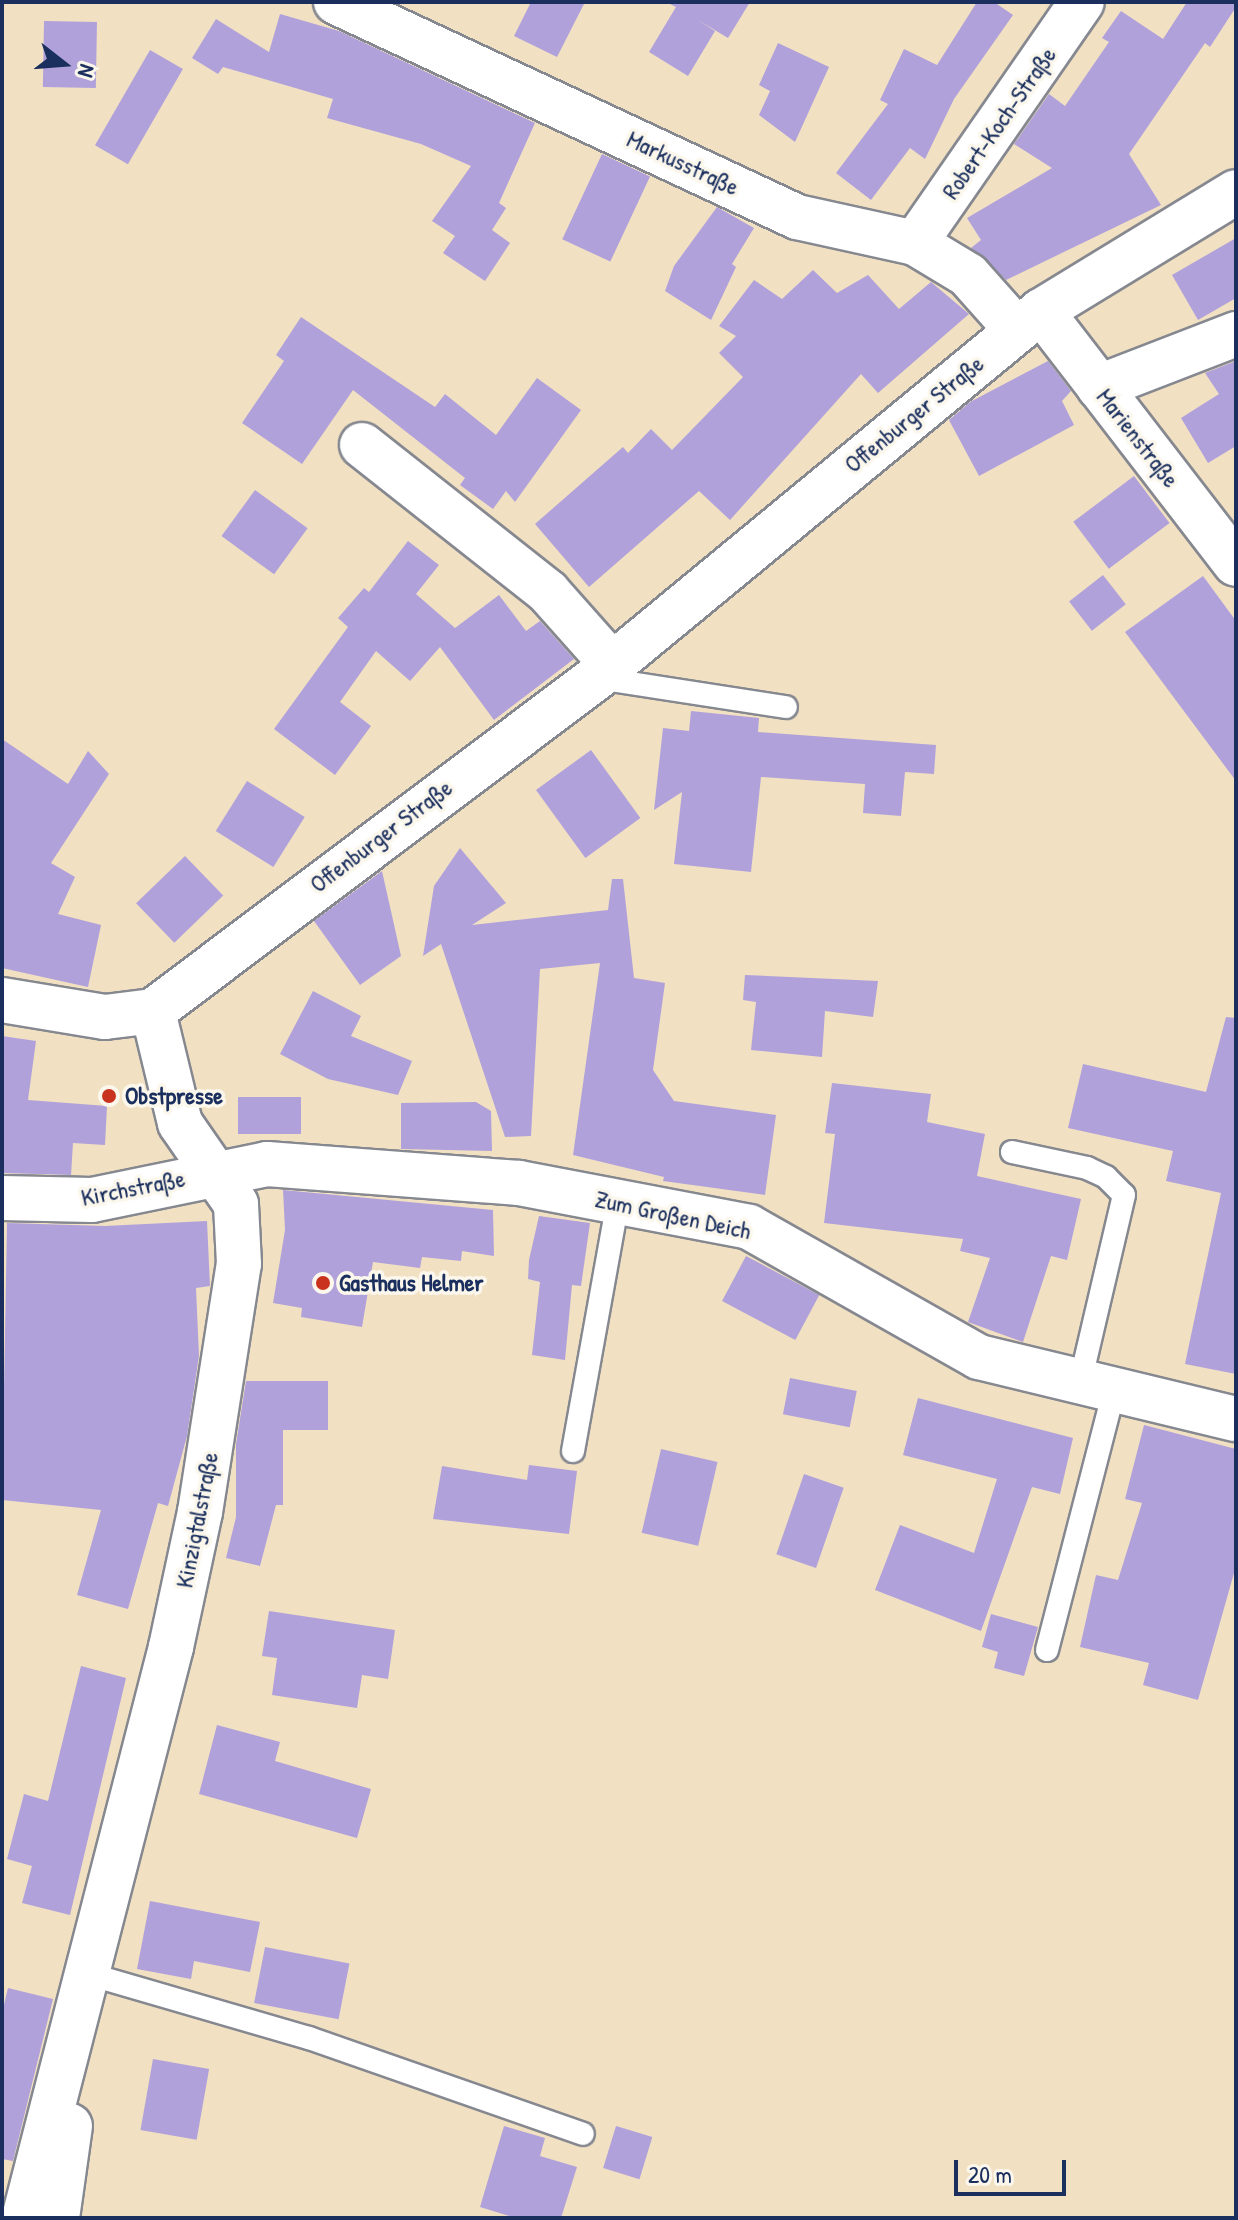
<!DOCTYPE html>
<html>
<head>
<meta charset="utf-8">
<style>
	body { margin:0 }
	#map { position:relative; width:1238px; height:2220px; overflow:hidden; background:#f1e0c2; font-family:"Patrick Hand",sans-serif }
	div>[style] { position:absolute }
	.building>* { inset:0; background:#b0a1db; transform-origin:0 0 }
	.roads { filter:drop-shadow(2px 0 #868890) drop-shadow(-2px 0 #868890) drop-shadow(0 2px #868890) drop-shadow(0 -2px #868890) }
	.lane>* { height:22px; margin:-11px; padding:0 11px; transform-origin:11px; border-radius:11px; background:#fff }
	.street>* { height:44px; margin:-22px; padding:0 22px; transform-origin:22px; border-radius:22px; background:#fff }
	.secondary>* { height:44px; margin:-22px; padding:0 22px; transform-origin:22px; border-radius:22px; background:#fff }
	.dots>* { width:22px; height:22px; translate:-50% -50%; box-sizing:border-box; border:4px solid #fbf7ec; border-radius:50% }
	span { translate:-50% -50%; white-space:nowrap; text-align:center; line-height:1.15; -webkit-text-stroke:7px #fbf7ec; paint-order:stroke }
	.street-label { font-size:24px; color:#1b2f5e }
	.poi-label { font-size:24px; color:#1b2f5e; font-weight:700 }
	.left { translate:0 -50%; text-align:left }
	.frame { position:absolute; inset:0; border:4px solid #1b2f5e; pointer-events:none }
	.north { position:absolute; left:24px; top:24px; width:80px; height:80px; -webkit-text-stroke:6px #fbf7ec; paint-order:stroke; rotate:107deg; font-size:22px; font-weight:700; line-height:32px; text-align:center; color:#1b2f5e }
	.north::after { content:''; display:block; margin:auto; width:28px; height:36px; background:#1b2f5e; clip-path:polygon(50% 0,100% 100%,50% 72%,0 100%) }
	.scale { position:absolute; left:954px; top:2160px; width:112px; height:36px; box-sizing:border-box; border:4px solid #1b2f5e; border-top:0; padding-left:10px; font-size:24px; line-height:28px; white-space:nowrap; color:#1b2f5e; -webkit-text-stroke:6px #fbf7ec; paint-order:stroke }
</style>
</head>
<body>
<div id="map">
	<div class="building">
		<i style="clip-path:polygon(531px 2px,585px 2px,557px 57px,514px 36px)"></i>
		<i style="clip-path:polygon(666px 2px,750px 2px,728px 38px,698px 20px,715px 31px,688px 76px,649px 52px,676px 7px)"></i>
		<i style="clip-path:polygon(977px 2px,994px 2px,1013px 15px,954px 99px,925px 159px,910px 148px,871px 200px,836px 173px,888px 104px,880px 100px,904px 49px,937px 65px)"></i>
		<i style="clip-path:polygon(1187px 2px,1236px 2px,1236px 7px,1210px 47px,1205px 43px,1129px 154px,1161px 205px,1006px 280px,971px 248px,981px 240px,967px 218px,1052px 168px,1014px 144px,1049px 94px,1065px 106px,1109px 42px,1102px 38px,1121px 11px,1163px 39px)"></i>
		<i style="clip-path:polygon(280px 14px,339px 31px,535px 123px,499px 203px,506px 208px,492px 230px,510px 243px,485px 281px,443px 253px,455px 236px,432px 221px,471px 166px,421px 144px,327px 118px,333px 99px,223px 67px,218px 74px,192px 58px,216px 19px,269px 52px)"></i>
		<i style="left:44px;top:21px;width:53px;height:66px;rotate:1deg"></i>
		<i style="clip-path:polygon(778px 43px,829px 67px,795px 142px,759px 115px,770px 91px,759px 85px)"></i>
		<i style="left:150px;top:50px;width:38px;height:110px;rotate:30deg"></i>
		<i style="left:602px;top:154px;width:53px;height:94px;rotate:25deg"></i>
		<i style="clip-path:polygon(717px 207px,754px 228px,732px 264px,736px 267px,711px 320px,665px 291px,674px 266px)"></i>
		<i style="clip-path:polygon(1236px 238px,1236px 298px,1198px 320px,1172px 275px)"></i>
		<i style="clip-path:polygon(813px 270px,837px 293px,868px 275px,899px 309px,931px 282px,969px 314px,878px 393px,861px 374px,730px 520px,699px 491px,589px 587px,535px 524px,623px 447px,628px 453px,651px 429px,672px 450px,743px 377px,719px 353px,736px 336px,719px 326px,754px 280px,782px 299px)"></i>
		<i style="clip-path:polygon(301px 317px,435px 407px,445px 394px,496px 435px,537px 378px,581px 410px,515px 502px,506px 491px,493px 509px,460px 485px,465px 478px,353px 390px,302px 464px,242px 423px,284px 361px,276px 355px)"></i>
		<i style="clip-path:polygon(1048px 361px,1071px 391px,1062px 401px,1074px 425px,979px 476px,949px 420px,970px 402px)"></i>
		<i style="clip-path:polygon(1236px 361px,1236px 446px,1208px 463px,1181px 418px,1219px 394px,1205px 373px)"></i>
		<i style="left:1134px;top:476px;width:59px;height:76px;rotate:53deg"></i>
		<i style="left:255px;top:490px;width:65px;height:57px;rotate:36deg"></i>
		<i style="clip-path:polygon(408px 541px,439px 565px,416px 594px,455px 628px,499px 595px,526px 631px,540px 621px,574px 659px,494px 720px,440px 647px,410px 681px,376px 651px,340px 702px,371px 726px,335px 775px,274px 729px,348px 627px,338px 618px,364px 588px,369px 592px)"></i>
		<i style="left:1103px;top:575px;width:37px;height:43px;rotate:52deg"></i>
		<i style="clip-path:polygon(1203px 576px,1236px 621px,1236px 781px,1125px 632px)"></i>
		<i style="clip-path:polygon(691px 711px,759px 718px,758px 732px,936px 745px,934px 774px,905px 772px,901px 816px,863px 813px,865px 784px,761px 777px,751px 872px,674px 864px,682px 792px,654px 810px,663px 728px,689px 731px)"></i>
		<i style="clip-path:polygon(2px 739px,68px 784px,88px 751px,109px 774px,51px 863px,75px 877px,58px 914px,101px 925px,88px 987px,2px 968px)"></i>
		<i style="left:591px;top:750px;width:84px;height:68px;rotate:54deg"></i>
		<i style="left:247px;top:781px;width:68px;height:59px;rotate:32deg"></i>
		<i style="clip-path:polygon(460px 848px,506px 903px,472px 925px,608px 910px,612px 879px,623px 879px,634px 978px,665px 983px,653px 1070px,674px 1101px,776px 1115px,765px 1195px,663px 1181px,664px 1177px,573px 1155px,600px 963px,540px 969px,531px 1136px,505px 1137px,441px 944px,423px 956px,434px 886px)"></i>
		<i style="left:185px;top:856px;width:55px;height:68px;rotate:46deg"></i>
		<i style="clip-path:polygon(382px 871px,401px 956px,360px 985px,314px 921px)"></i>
		<i style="clip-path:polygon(745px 975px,878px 981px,873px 1017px,825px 1011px,822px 1057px,751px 1050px,756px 1002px,743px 1000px)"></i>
		<i style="clip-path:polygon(313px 991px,361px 1016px,351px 1036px,412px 1061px,398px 1095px,328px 1079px,280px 1054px)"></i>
		<i style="clip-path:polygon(1226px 1017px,1236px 1018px,1236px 1374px,1185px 1364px,1221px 1193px,1166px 1181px,1173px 1151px,1068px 1128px,1083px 1064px,1206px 1092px)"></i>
		<i style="clip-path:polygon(2px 1036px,36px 1041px,28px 1100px,107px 1106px,105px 1145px,73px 1143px,71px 1175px,2px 1173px)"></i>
		<i style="clip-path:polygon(832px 1083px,931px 1094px,927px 1122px,985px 1134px,977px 1176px,1081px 1199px,1067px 1260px,1051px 1256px,1023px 1342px,968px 1322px,990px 1258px,960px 1251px,963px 1239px,824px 1223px,835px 1134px,825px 1133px)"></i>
		<i style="left:238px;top:1097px;width:63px;height:37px"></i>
		<i style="clip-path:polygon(476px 1102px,491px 1111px,492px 1151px,401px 1149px,401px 1103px)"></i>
		<i style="clip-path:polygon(283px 1190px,493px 1210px,494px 1256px,462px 1251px,461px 1261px,422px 1257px,420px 1268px,373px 1262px,362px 1327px,301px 1317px,302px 1308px,273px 1303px,285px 1230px)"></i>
		<i style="clip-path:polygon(539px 1216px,590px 1223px,581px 1286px,572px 1285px,565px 1360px,532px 1355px,540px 1282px,528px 1279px,529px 1260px)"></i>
		<i style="clip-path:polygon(207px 1221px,210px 1286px,196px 1288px,199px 1356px,187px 1436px,168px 1506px,158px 1503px,128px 1609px,77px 1595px,101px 1510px,2px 1500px,7px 1223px,105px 1226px)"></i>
		<i style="left:746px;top:1256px;width:83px;height:51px;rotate:28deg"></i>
		<i style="left:790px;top:1378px;width:68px;height:37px;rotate:11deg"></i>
		<i style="clip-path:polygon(246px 1381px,328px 1381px,328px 1430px,283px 1430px,283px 1505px,276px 1505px,260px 1566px,226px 1558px,236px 1517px,236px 1444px)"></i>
		<i style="clip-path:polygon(918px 1398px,1073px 1438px,1060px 1494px,1032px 1487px,981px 1631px,875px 1590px,900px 1525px,974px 1553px,997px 1479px,903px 1455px)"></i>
		<i style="clip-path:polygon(1144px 1425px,1236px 1449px,1236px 1566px,1198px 1700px,1143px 1685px,1149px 1663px,1080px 1647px,1096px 1575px,1118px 1580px,1142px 1503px,1125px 1499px)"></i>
		<i style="left:661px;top:1449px;width:58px;height:86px;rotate:13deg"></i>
		<i style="clip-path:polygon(529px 1465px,577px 1471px,569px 1534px,433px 1519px,442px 1466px,527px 1480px)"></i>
		<i style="left:804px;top:1474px;width:42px;height:85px;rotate:19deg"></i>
		<i style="clip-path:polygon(269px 1611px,395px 1630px,388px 1679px,362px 1675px,357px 1708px,272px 1695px,277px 1658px,262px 1656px)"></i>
		<i style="clip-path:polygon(991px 1614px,1038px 1627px,1024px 1676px,994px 1668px,998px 1652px,982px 1647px)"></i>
		<i style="clip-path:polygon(81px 1666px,126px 1678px,70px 1915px,22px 1903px,32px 1866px,7px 1859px,24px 1794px,48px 1801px)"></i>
		<i style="clip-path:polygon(217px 1725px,280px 1742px,275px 1761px,371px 1789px,357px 1838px,199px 1794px)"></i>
		<i style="clip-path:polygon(150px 1901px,260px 1922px,250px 1972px,194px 1961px,191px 1979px,137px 1969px)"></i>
		<i style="left:265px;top:1947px;width:86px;height:57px;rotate:11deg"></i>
		<i style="clip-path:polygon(8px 1988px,53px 1999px,13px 2161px,2px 2159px,2px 2013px)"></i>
		<i style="left:153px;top:2059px;width:57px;height:72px;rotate:10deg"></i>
		<i style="clip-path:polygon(504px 2126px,545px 2138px,540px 2156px,577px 2167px,561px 2218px,516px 2218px,480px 2207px)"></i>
		<i style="left:616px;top:2126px;width:38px;height:44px;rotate:17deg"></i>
	</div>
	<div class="roads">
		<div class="lane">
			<i style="left:598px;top:678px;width:190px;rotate:8.8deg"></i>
			<i style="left:1012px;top:1152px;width:77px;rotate:12deg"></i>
			<i style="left:1087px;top:1168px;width:21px;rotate:25deg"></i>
			<i style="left:1106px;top:1177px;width:25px;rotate:45deg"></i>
			<i style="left:1124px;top:1195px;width:192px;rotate:103.2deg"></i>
			<i style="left:573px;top:1451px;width:253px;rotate:-79.8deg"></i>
			<i style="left:1047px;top:1650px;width:268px;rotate:-75.5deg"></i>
			<i style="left:85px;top:1973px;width:233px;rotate:16.2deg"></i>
			<i style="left:309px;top:2038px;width:290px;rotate:19.3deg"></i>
		</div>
		<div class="street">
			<i style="left:336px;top:2px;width:509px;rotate:25deg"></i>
			<i style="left:797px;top:217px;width:121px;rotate:12.4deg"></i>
			<i style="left:915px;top:243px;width:62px;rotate:31.1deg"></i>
			<i style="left:968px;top:275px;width:74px;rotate:48.3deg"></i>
			<i style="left:915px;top:243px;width:293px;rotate:-55.3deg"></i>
			<i style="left:1041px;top:311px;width:319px;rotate:52.4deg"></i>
			<i style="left:1099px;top:387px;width:147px;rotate:-21.1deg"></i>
			<i style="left:362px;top:445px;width:237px;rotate:38.3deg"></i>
			<i style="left:548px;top:592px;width:96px;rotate:48.4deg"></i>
			<i style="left:2px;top:1198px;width:90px;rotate:1.3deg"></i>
			<i style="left:92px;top:1200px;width:179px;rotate:-11.6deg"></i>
			<i style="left:267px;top:1164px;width:253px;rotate:4.3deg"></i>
			<i style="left:519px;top:1183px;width:234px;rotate:10.8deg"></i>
			<i style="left:749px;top:1227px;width:264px;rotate:29.5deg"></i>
			<i style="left:979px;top:1357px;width:264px;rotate:13.6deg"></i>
			<i style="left:24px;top:2218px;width:590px;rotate:-75.56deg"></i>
			<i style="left:171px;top:1647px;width:138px;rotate:-77.9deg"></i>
			<i style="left:200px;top:1512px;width:251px;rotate:-81.1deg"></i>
			<i style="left:239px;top:1264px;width:60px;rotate:-92.9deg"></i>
			<i style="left:236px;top:1204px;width:98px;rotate:-124.7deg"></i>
			<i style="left:180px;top:1123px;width:115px;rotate:-103.6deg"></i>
			<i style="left:57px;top:2218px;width:93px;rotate:-82deg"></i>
		</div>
		<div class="secondary">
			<i style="left:2px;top:1000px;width:104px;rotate:9.4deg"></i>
			<i style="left:105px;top:1017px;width:48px;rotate:-7.1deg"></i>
			<i style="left:153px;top:1011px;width:554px;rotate:-36.93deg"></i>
			<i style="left:596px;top:678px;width:577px;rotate:-39.51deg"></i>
			<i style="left:1041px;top:311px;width:228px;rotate:-31.4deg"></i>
		</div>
	</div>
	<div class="dots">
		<i style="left:109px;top:1096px;background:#c8321e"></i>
		<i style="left:323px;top:1283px;background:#c8321e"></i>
	</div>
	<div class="street-label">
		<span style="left:999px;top:123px;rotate:-55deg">Robert-Koch-Straße</span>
		<span style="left:683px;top:163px;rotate:25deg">Markusstraße</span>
		<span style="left:914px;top:414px;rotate:-39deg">Offenburger Straße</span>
		<span style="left:1138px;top:438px;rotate:52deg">Marienstraße</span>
		<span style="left:381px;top:836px;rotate:-37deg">Offenburger Straße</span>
		<span style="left:133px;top:1188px;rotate:-11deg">Kirchstraße</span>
		<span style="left:673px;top:1215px;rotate:12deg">Zum Großen Deich</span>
		<span style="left:197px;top:1520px;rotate:-79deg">Kinzigtalstraße</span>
	</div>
	<div class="poi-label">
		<span class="left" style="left:125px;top:1096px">Obstpresse</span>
		<span class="left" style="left:339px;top:1283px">Gasthaus Helmer</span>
	</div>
	<div class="frame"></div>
	<div class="north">N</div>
	<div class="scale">20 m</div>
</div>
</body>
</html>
